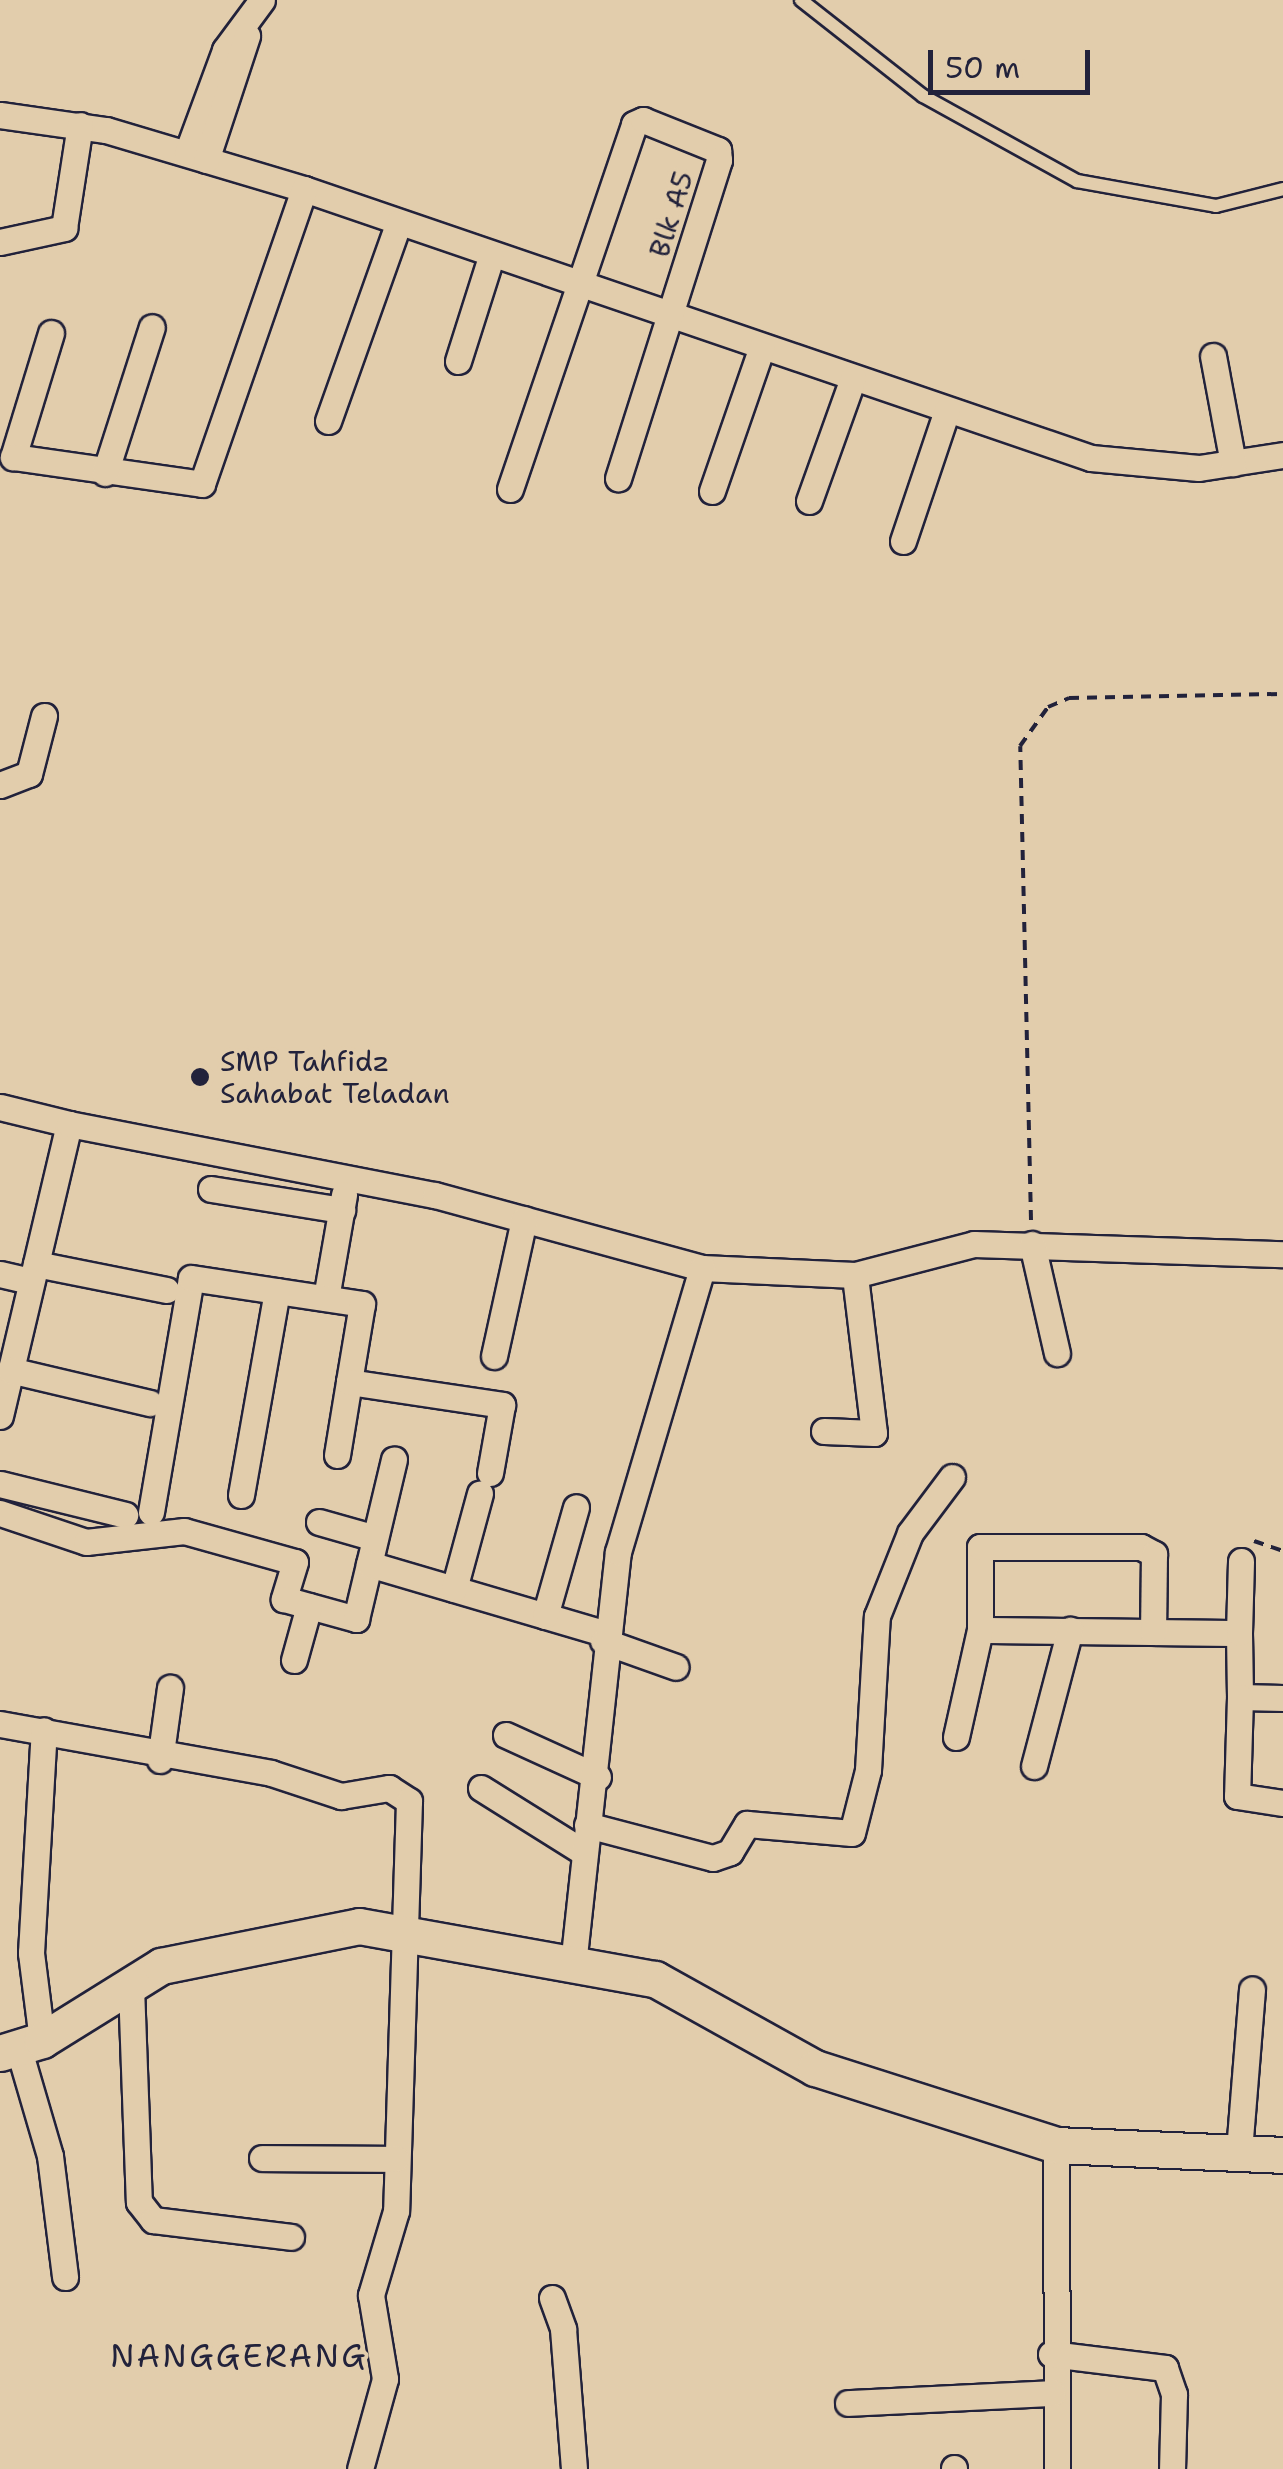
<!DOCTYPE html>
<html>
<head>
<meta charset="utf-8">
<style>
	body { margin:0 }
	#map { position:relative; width:1283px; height:2469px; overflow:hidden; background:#e2cdac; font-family:"Shantell Sans",sans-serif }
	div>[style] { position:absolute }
	.path>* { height:4px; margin-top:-2px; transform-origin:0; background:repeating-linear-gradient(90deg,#22223b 0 10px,transparent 0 18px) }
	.roads { filter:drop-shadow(2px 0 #22223b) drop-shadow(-2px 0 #22223b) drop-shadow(0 2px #22223b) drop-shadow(0 -2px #22223b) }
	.lane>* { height:12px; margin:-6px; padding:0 6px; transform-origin:6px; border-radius:6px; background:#e2cdac }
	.street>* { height:25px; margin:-12.5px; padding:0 12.5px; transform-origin:12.5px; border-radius:12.5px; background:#e2cdac }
	.secondary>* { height:35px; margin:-17.5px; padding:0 17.5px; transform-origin:17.5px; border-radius:17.5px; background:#e2cdac }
	.dots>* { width:28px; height:28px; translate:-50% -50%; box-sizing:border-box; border:5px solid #e2cdac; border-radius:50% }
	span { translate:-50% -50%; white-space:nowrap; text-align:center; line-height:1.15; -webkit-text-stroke:8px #e2cdac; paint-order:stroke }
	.street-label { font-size:28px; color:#22223b }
	.poi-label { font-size:28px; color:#22223b }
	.left { translate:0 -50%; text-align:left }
	.quarter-label { font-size:32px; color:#22223b; letter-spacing:2.5px }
	.scale { position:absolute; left:928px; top:50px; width:162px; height:45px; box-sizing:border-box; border:5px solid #22223b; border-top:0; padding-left:12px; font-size:30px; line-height:35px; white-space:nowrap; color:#22223b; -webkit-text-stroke:8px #e2cdac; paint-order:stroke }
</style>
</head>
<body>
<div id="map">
	<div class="path">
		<i style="left:1031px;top:1220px;width:474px;rotate:-91.3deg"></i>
		<i style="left:1020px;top:746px;width:48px;rotate:-54.3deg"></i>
		<i style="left:1048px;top:707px;width:23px;rotate:-23deg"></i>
		<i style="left:1069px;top:698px;width:214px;rotate:-1.1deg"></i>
		<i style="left:1254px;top:1541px;width:31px;rotate:19deg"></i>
	</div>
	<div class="roads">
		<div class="lane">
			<i style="left:801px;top:0;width:155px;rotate:38.2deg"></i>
			<i style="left:923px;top:96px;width:176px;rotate:28.9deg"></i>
			<i style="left:1077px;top:181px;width:141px;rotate:10.2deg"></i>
			<i style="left:1216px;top:206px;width:69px;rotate:-14.2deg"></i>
		</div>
		<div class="street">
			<i style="left:0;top:115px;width:107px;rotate:8.1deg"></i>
			<i style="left:106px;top:130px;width:207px;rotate:16.6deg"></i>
			<i style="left:304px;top:189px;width:832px;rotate:18.87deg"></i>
			<i style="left:1091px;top:458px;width:108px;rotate:5.3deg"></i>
			<i style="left:1199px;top:468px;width:85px;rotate:-8.8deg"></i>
			<i style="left:187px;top:153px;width:110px;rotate:-69.7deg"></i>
			<i style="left:225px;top:50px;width:62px;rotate:-53.5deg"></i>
			<i style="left:206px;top:160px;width:131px;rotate:-71.7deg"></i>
			<i style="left:0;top:242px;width:66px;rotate:-12.3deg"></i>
			<i style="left:64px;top:228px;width:104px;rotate:-81.2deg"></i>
			<i style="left:51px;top:333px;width:130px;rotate:107deg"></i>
			<i style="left:13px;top:457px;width:191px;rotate:8.1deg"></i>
			<i style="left:202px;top:484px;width:312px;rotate:-70.9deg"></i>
			<i style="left:1213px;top:356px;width:109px;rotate:79.4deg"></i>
			<i style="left:458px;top:361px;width:109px;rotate:-72.4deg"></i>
			<i style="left:328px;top:421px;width:211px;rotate:-70.4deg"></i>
			<i style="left:105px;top:473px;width:153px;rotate:-72.2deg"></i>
			<i style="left:510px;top:489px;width:385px;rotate:-71.2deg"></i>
			<i style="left:634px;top:124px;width:10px;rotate:-24deg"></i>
			<i style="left:643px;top:120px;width:81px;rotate:21.8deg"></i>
			<i style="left:718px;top:150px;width:10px;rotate:84deg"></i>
			<i style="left:719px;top:160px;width:334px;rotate:107.6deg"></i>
			<i style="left:712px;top:491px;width:152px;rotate:-70.9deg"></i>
			<i style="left:809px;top:501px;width:131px;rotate:-70.3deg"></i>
			<i style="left:903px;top:541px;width:138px;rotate:-71.4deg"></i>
			<i style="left:0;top:785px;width:31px;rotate:-21deg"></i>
			<i style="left:29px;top:774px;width:60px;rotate:-75.5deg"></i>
			<i style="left:0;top:1107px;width:71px;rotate:13.8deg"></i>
			<i style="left:69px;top:1124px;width:300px;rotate:103.3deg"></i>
			<i style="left:69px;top:1124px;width:373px;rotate:11deg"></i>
			<i style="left:435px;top:1195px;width:277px;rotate:15.3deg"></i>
			<i style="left:702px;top:1268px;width:153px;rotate:2.6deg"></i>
			<i style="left:855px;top:1275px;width:123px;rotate:-14.6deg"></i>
			<i style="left:974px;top:1244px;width:309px;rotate:1.9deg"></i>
			<i style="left:211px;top:1189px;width:133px;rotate:9.1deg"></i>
			<i style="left:1032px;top:1244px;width:112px;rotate:77.1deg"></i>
			<i style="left:36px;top:1264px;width:133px;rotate:11.3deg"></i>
			<i style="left:0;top:1274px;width:32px;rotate:13deg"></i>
			<i style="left:326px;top:1298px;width:105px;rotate:-80.1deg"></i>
			<i style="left:494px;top:1356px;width:140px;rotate:-77.6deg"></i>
			<i style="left:10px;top:1370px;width:144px;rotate:13.3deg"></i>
			<i style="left:824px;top:1431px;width:50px;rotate:2.3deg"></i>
			<i style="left:874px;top:1433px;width:159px;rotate:-96.9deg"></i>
			<i style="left:337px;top:1455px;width:74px;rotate:-80.7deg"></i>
			<i style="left:0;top:1484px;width:129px;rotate:13.9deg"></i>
			<i style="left:241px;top:1495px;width:207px;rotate:-80deg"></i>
			<i style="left:151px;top:1512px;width:237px;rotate:-80.3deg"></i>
			<i style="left:191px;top:1278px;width:173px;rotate:8.6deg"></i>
			<i style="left:362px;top:1304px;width:79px;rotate:99.5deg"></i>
			<i style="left:349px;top:1382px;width:155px;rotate:8.5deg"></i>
			<i style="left:502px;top:1405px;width:69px;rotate:100deg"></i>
			<i style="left:0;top:1513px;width:91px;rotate:18.6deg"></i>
			<i style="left:86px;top:1542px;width:99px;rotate:-6.4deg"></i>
			<i style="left:184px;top:1531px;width:115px;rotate:15.6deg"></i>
			<i style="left:295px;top:1562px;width:39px;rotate:107deg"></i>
			<i style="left:284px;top:1599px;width:75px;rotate:15.5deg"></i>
			<i style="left:356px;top:1619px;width:164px;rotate:-76.6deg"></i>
			<i style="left:319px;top:1522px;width:58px;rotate:15.9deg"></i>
			<i style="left:369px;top:1564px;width:245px;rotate:16.4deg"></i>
			<i style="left:454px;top:1589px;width:99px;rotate:-74.8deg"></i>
			<i style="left:545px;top:1616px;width:113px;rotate:-74.1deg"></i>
			<i style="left:980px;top:1630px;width:259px;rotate:0.7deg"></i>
			<i style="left:1239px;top:1633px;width:64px;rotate:89.1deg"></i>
			<i style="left:1240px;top:1697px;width:43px;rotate:1.3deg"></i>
			<i style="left:1239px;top:1633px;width:72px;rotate:-88.4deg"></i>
			<i style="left:603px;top:1641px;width:77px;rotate:19.6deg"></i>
			<i style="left:294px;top:1660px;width:56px;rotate:-74.5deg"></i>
			<i style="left:1240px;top:1697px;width:99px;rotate:91.7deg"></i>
			<i style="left:1237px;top:1796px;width:47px;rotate:8.7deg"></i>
			<i style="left:0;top:1724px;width:275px;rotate:10.2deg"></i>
			<i style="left:271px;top:1773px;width:74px;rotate:18.2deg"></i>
			<i style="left:341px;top:1796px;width:49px;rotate:-9.5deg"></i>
			<i style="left:389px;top:1788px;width:24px;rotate:33deg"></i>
			<i style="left:409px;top:1801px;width:410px;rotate:91.8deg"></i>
			<i style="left:396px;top:2211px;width:88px;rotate:106.6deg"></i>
			<i style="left:371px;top:2295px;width:85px;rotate:80.5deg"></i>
			<i style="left:385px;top:2379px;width:93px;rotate:105.5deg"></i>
			<i style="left:506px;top:1735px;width:101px;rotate:24.5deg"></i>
			<i style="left:956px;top:1737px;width:110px;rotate:-77.4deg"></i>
			<i style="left:980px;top:1630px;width:83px;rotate:-90deg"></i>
			<i style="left:980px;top:1547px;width:161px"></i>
			<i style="left:1141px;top:1547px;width:15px;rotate:28deg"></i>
			<i style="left:1154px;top:1554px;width:78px;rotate:90.7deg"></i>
			<i style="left:160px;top:1760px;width:73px;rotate:-82.1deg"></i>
			<i style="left:1034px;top:1766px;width:141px;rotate:-75.2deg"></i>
			<i style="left:481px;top:1788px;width:119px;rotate:32deg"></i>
			<i style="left:587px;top:1825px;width:130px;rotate:14.7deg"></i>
			<i style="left:713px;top:1858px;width:18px;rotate:-19deg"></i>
			<i style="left:730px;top:1852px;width:33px;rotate:-59deg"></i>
			<i style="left:747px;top:1824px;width:105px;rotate:4.9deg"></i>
			<i style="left:852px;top:1833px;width:65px;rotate:-75.7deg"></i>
			<i style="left:868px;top:1770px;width:154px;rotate:-86.7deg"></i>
			<i style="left:877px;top:1616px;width:89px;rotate:-68.3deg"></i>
			<i style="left:910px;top:1533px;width:70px;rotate:-53.1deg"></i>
			<i style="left:573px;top:1965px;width:415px;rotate:-83.8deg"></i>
			<i style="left:618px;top:1552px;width:296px;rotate:-73.5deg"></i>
			<i style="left:131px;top:1987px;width:215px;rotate:87.9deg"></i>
			<i style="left:139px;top:2202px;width:23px;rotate:52deg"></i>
			<i style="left:153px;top:2220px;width:139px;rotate:7deg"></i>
			<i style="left:42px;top:2040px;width:88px;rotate:-97.2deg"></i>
			<i style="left:31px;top:1953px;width:223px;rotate:-86.7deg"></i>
			<i style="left:19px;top:2050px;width:110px;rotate:73.7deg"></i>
			<i style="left:50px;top:2156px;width:122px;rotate:82.9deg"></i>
			<i style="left:1056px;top:2145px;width:324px;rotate:89.8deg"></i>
			<i style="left:1239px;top:2151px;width:162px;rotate:-85.4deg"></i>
			<i style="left:262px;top:2158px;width:134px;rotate:0.4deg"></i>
			<i style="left:552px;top:2298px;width:33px;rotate:70deg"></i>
			<i style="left:563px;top:2329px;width:140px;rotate:85.5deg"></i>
			<i style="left:1051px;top:2354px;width:115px;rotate:7deg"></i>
			<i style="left:1165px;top:2368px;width:28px;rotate:71deg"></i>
			<i style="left:1174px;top:2394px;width:75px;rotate:91.5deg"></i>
			<i style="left:848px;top:2403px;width:205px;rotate:-2.8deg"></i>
			<i style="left:954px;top:2468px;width:1px;rotate:90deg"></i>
		</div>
		<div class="secondary">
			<i style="left:0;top:2053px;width:44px;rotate:-17.2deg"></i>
			<i style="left:42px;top:2040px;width:140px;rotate:-31.9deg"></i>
			<i style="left:161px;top:1966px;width:202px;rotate:-11.4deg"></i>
			<i style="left:359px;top:1926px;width:301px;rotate:10.2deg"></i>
			<i style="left:655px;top:1979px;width:183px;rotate:29.1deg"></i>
			<i style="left:815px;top:2068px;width:253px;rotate:17.7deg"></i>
			<i style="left:1056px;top:2145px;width:227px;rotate:2.5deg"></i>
		</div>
	</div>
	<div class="dots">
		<i style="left:200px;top:1077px;background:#22223b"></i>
	</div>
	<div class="street-label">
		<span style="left:671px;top:214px;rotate:-73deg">Blk A5</span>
	</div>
	<div class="poi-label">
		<span class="left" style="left:220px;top:1077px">SMP Tahfidz<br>Sahabat Teladan</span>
	</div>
	<div class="quarter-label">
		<span style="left:239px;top:2356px">NANGGERANG</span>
	</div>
	<div class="scale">50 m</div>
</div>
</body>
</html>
